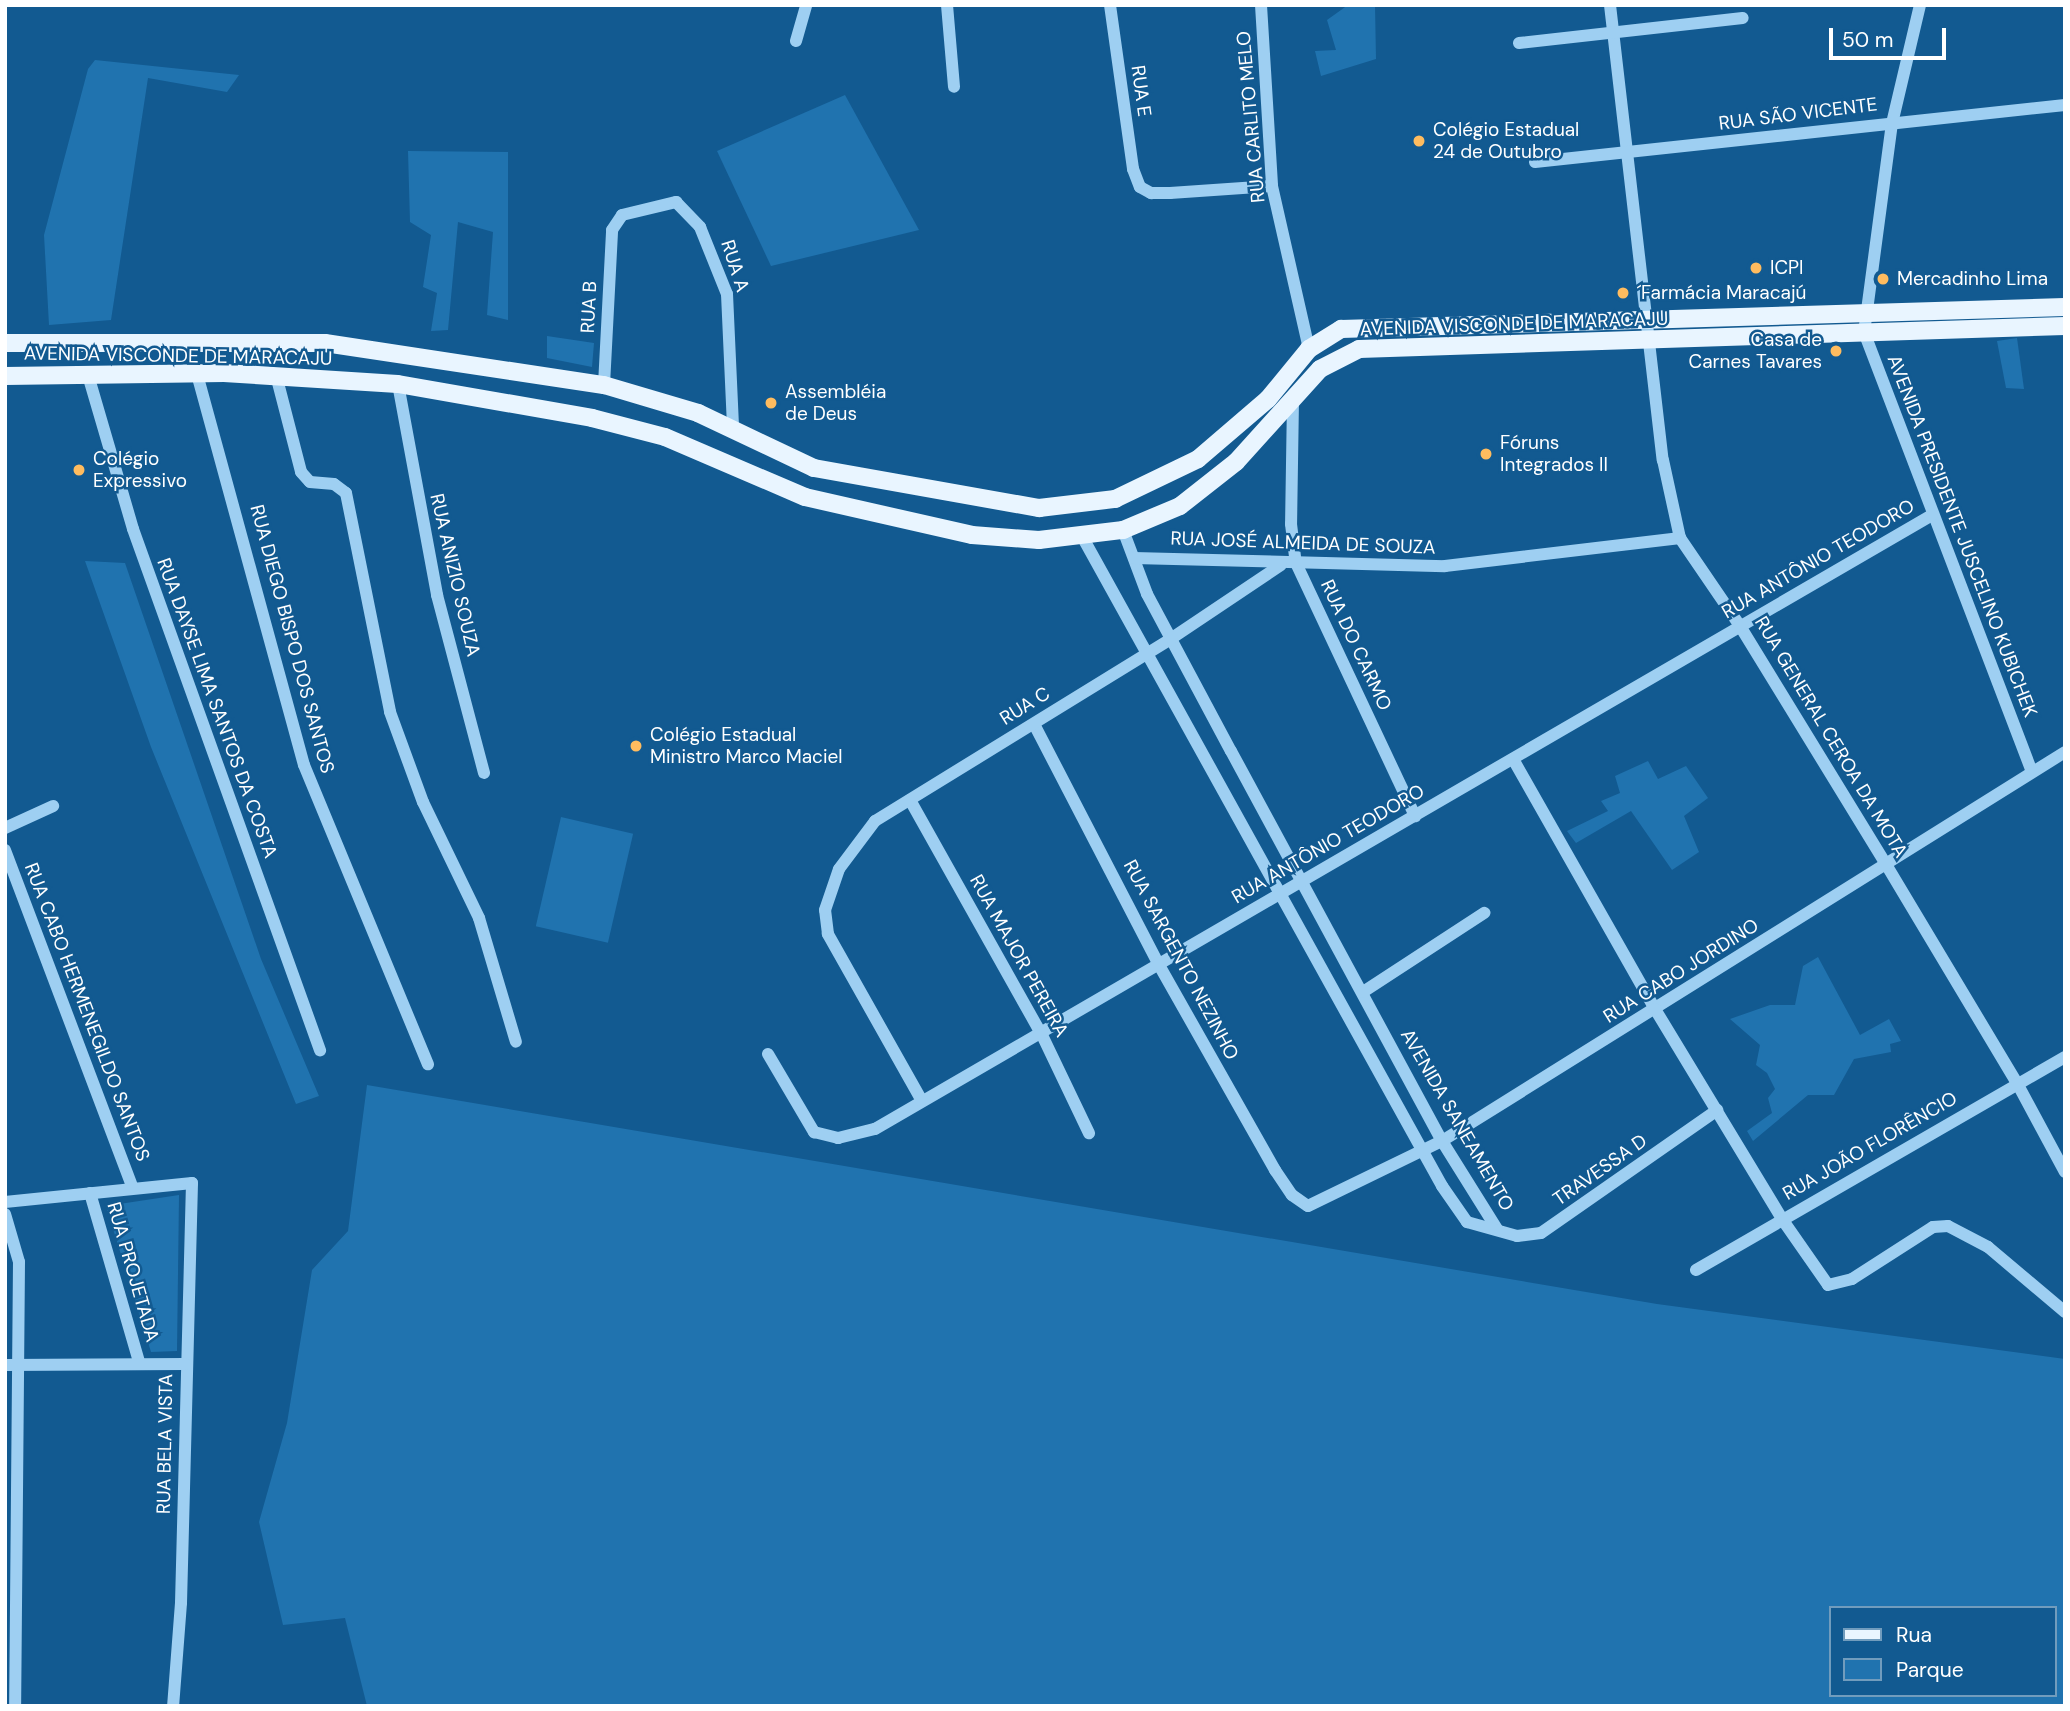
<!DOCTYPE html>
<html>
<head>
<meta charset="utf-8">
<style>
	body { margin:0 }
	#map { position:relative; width:2070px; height:1711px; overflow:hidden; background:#125a91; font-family:"DM Sans",sans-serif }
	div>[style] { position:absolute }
	.green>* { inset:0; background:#2073af; transform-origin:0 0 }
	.minor>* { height:12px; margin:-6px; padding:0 6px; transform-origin:6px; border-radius:6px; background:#9ecff2 }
	.major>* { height:18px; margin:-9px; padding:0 9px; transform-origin:9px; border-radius:9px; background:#e9f5ff }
	.dots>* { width:19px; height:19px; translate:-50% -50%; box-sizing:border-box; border:4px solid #125a91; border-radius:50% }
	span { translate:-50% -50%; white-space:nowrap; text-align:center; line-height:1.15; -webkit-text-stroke:5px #125a91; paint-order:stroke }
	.street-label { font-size:19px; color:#fff }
	.poi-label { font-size:19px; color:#fff }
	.left { translate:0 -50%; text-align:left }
	.right { translate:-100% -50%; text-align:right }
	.frame { position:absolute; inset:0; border:7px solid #fff; pointer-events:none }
	.legend { position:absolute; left:1829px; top:1606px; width:228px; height:91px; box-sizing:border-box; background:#125a91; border:2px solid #719cbd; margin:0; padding:9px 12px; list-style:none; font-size:21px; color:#fff }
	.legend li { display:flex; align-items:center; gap:14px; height:35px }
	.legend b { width:35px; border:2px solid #719cbd }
	.scale { position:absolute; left:1829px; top:28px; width:117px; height:32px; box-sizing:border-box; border:4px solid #fff; border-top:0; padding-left:9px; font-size:21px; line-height:24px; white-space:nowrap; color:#fff; -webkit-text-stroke:5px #125a91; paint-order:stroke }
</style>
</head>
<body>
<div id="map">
	<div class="green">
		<i style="clip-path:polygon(1348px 5px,1375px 5px,1376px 59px,1321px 76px,1315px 51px,1336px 50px,1327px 20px)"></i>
		<i style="clip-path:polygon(95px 60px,239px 75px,227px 92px,148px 78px,111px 320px,49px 325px,44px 235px,88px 69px)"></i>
		<i style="clip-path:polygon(845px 95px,919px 230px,771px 266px,717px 151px)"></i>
		<i style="clip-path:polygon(408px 151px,508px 152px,508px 320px,487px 315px,493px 232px,458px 222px,448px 330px,431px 331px,437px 293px,423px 287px,431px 235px,410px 222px)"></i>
		<i style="clip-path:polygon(547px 336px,594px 343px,592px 367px,547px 358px)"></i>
		<i style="clip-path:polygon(2017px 338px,2024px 389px,2006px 388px,1997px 341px)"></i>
		<i style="clip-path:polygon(85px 561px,125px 563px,261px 959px,319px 1096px,296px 1104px,151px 747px)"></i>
		<i style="clip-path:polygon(1648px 761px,1658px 779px,1686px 766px,1708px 798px,1684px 816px,1699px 852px,1672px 870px,1631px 811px,1576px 843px,1567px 831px,1608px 811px,1601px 801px,1620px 793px,1615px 776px)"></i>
		<i style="left:561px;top:817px;width:74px;height:112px;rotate:13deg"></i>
		<i style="clip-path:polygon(1818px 957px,1860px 1035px,1889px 1019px,1901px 1041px,1890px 1044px,1891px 1052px,1854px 1059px,1834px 1095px,1808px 1095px,1753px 1141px,1747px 1131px,1772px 1113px,1768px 1098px,1775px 1089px,1767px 1073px,1756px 1065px,1760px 1045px,1730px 1019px,1770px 1005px,1795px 1005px,1803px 966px)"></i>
		<i style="clip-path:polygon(evenodd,367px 1085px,1657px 1304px,2065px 1359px,2065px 1706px,367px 1706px,345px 1618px,283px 1625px,259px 1522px,287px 1423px,312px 1270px,348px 1231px,367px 1085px,1830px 1608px,2054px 1608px,2054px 1695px,1830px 1695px,1830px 1608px)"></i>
		<i style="clip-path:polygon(179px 1195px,177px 1351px,151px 1352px,106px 1206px)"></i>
	</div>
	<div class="minor">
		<i style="left:947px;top:5px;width:82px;rotate:85.1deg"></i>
		<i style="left:1110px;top:5px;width:166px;rotate:82deg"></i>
		<i style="left:1133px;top:169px;width:19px;rotate:69deg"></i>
		<i style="left:1140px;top:187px;width:13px;rotate:29deg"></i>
		<i style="left:1151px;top:193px;width:19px"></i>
		<i style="left:1170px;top:193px;width:102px;rotate:-3.9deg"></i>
		<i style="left:1261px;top:5px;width:181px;rotate:86.5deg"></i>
		<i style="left:1272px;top:186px;width:167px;rotate:77.2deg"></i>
		<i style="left:1610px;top:5px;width:458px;rotate:83.4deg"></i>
		<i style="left:1663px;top:460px;width:80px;rotate:77.7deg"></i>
		<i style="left:1680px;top:538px;width:107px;rotate:55.7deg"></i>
		<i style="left:1740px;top:626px;width:281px;rotate:58.5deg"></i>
		<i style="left:1887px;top:866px;width:253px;rotate:59.1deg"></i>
		<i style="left:2017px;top:1083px;width:101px;rotate:61.7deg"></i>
		<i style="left:1920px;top:5px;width:121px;rotate:103.3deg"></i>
		<i style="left:1892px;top:123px;width:211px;rotate:97.6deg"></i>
		<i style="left:1864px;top:332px;width:470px;rotate:69.1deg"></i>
		<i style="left:796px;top:41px;width:37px;rotate:-74deg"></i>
		<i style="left:1519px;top:43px;width:225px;rotate:-6.4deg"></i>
		<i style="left:1535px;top:162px;width:533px;rotate:-6.14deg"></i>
		<i style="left:197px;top:374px;width:405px;rotate:74.7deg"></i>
		<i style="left:304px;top:765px;width:324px;rotate:67.5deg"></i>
		<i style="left:88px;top:375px;width:160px;rotate:73.7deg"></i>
		<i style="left:133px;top:529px;width:554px;rotate:70.26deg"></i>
		<i style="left:276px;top:375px;width:100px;rotate:75.5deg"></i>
		<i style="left:301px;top:472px;width:13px;rotate:48deg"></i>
		<i style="left:310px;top:482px;width:24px;rotate:5deg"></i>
		<i style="left:334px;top:484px;width:15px;rotate:37deg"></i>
		<i style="left:346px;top:493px;width:223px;rotate:78.6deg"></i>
		<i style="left:390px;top:712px;width:96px;rotate:69.9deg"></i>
		<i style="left:423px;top:802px;width:129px;rotate:64.2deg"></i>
		<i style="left:479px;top:918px;width:129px;rotate:73.4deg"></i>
		<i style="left:398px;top:384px;width:215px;rotate:79.5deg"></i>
		<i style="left:437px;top:595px;width:184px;rotate:75.2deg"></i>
		<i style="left:604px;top:385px;width:155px;rotate:-87deg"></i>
		<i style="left:612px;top:230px;width:18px;rotate:-56deg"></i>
		<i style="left:622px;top:215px;width:56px;rotate:-13.5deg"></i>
		<i style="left:676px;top:202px;width:35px;rotate:46deg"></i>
		<i style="left:700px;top:227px;width:72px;rotate:68.1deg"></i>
		<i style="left:727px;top:294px;width:134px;rotate:87.4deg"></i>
		<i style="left:1293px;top:400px;width:124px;rotate:90.9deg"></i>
		<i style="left:1291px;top:524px;width:39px;rotate:83deg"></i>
		<i style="left:1296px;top:563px;width:280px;rotate:64.8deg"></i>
		<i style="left:1123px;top:530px;width:68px;rotate:69.4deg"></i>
		<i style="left:1147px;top:594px;width:178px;rotate:61.9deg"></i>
		<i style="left:1231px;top:751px;width:443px;rotate:61.6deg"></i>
		<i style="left:1442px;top:1141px;width:104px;rotate:58deg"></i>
		<i style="left:1083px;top:538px;width:741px;rotate:61.01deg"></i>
		<i style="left:1442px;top:1186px;width:44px;rotate:55.2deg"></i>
		<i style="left:1467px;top:1222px;width:52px;rotate:15.6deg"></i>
		<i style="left:1517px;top:1236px;width:24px;rotate:-7deg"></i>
		<i style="left:1541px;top:1233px;width:215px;rotate:-34.9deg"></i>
		<i style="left:1134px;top:558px;width:311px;rotate:1.5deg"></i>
		<i style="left:1445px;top:566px;width:237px;rotate:-6.8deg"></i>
		<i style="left:1034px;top:724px;width:271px;rotate:62.6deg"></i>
		<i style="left:1159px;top:965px;width:236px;rotate:60.5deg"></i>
		<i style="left:1275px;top:1170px;width:30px;rotate:56deg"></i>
		<i style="left:1292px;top:1195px;width:19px;rotate:35deg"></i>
		<i style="left:1308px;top:1206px;width:149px;rotate:-25.9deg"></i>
		<i style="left:1442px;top:1141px;width:734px;rotate:-31.98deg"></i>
		<i style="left:1513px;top:759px;width:288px;rotate:60.4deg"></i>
		<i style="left:1655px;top:1009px;width:245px;rotate:58.8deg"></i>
		<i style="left:1782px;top:1219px;width:80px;rotate:55.1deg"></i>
		<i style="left:1828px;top:1285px;width:25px;rotate:-14deg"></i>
		<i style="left:1852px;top:1279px;width:96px;rotate:-32.7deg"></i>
		<i style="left:1933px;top:1227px;width:15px;rotate:-4deg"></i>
		<i style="left:1948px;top:1226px;width:45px;rotate:27.7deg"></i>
		<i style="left:1988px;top:1247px;width:101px;rotate:40.2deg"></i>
		<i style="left:910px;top:800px;width:270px;rotate:60.7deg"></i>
		<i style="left:1042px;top:1035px;width:109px;rotate:64.4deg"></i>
		<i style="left:5px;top:828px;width:53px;rotate:-24.6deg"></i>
		<i style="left:5px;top:850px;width:361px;rotate:69.3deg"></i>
		<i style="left:1363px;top:992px;width:145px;rotate:-33.1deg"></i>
		<i style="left:768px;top:1054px;width:91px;rotate:59.5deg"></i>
		<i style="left:814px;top:1132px;width:25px;rotate:14deg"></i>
		<i style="left:838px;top:1138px;width:38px;rotate:-14deg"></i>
		<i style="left:875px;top:1129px;width:1222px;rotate:-30.15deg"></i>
		<i style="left:922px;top:1101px;width:192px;rotate:-119.4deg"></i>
		<i style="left:828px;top:934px;width:24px;rotate:-97deg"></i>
		<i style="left:825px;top:910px;width:43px;rotate:-71.1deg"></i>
		<i style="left:839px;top:869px;width:60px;rotate:-53.1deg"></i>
		<i style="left:875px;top:821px;width:349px;rotate:-31.6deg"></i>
		<i style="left:1172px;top:638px;width:131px;rotate:-33.8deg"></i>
		<i style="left:90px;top:1193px;width:176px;rotate:73.8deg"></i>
		<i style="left:5px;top:1202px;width:188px;rotate:-5.8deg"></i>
		<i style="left:192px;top:1183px;width:420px;rotate:91.5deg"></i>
		<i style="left:181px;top:1603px;width:103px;rotate:94.4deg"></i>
		<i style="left:5px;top:1214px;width:50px;rotate:73.7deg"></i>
		<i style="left:19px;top:1262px;width:444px;rotate:90.5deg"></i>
		<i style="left:1696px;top:1270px;width:426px;rotate:-30deg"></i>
		<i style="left:5px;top:1365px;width:180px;rotate:-0.3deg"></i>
	</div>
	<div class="major">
		<i style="left:5px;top:343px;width:320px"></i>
		<i style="left:325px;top:343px;width:282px;rotate:8.6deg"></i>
		<i style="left:604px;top:385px;width:98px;rotate:16.6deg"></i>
		<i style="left:698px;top:413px;width:128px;rotate:25.4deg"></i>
		<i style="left:814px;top:468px;width:229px;rotate:10.1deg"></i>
		<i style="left:1039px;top:508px;width:77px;rotate:-6.8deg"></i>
		<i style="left:1115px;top:499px;width:92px;rotate:-25.7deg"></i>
		<i style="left:1198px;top:459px;width:92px;rotate:-40.6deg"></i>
		<i style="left:1268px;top:399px;width:65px;rotate:-50.6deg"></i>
		<i style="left:1309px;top:349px;width:38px;rotate:-32deg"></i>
		<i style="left:1341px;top:329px;width:724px;rotate:-1.74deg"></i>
		<i style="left:5px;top:376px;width:219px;rotate:-0.8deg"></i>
		<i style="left:224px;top:373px;width:174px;rotate:3.6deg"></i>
		<i style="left:398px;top:384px;width:197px;rotate:9.9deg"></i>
		<i style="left:592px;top:418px;width:75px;rotate:14.6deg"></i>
		<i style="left:665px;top:437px;width:152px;rotate:23.2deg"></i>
		<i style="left:805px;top:497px;width:171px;rotate:12.8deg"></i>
		<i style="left:972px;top:535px;width:67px;rotate:4.3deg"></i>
		<i style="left:1039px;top:540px;width:85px;rotate:-6.8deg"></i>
		<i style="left:1123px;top:530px;width:62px;rotate:-22.8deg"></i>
		<i style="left:1180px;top:506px;width:71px;rotate:-38.2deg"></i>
		<i style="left:1236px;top:462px;width:125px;rotate:-47.9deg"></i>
		<i style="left:1320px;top:369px;width:44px;rotate:-27.1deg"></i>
		<i style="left:1359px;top:349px;width:706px;rotate:-1.87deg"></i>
	</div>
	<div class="dots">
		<i style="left:1419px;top:141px;background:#ffbc5f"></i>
		<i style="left:1756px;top:268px;background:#ffbc5f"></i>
		<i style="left:1883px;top:279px;background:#ffbc5f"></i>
		<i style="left:1623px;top:293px;background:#ffbc5f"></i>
		<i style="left:1836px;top:351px;background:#ffbc5f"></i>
		<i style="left:771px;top:403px;background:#ffbc5f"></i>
		<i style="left:1486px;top:454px;background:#ffbc5f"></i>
		<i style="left:79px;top:470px;background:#ffbc5f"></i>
		<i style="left:636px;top:746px;background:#ffbc5f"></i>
	</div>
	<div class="street-label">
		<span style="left:1141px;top:91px;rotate:82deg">RUA E</span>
		<span style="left:1798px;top:114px;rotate:-7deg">RUA SÃO VICENTE</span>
		<span style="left:1251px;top:117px;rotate:-95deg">RUA CARLITO MELO</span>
		<span style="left:735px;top:266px;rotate:72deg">RUA A</span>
		<span style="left:589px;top:307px;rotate:-87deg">RUA B</span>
		<span style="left:1514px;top:324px;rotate:-2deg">AVENIDA VISCONDE DE MARACAJU</span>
		<span style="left:178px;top:356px;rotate:1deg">AVENIDA VISCONDE DE MARACAJU</span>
		<span style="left:1962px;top:536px;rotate:69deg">AVENIDA PRESIDENTE JUSCELINO KUBICHEK</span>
		<span style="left:1303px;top:543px;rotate:2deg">RUA JOSÉ ALMEIDA DE SOUZA</span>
		<span style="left:1818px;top:559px;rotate:-30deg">RUA ANTÔNIO TEODORO</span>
		<span style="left:455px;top:575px;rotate:77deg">RUA ANIZIO SOUZA</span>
		<span style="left:292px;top:639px;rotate:75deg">RUA DIEGO BISPO DOS SANTOS</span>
		<span style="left:1356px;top:645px;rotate:65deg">RUA DO CARMO</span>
		<span style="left:1025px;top:706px;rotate:-32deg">RUA C</span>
		<span style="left:217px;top:708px;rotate:70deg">RUA DAYSE LIMA SANTOS DA COSTA</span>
		<span style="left:1831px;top:737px;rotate:59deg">RUA GENERAL CEROA DA MOTA</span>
		<span style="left:1328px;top:844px;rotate:-30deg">RUA ANTÔNIO TEODORO</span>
		<span style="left:1019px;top:956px;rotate:61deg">RUA MAJOR PEREIRA</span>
		<span style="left:1181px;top:960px;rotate:62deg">RUA SARGENTO NEZINHO</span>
		<span style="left:1681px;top:971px;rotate:-32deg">RUA CABO JORDINO</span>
		<span style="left:87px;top:1012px;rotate:69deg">RUA CABO HERMENEGILDO SANTOS</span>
		<span style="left:1457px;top:1120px;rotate:60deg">AVENIDA SANEAMENTO</span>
		<span style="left:1870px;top:1146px;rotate:-30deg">RUA JOÃO FLORÊNCIO</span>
		<span style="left:1600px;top:1170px;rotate:-35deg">TRAVESSA D</span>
		<span style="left:133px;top:1272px;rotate:74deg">RUA PROJETADA</span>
		<span style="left:165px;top:1444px;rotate:-89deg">RUA BELA VISTA</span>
	</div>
	<div class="poi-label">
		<span class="left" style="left:1433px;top:141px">Colégio Estadual<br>24 de Outubro</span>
		<span class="left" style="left:1770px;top:268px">ICPI</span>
		<span class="left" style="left:1897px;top:279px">Mercadinho Lima</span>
		<span class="left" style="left:1637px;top:293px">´Farmácia Maracajú</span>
		<span class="right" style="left:1822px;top:351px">Casa de<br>Carnes Tavares</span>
		<span class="left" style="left:785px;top:403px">Assembléia<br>de Deus</span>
		<span class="left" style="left:1500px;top:454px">Fóruns<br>Integrados II</span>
		<span class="left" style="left:93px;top:470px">Colégio<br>Expressivo</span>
		<span class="left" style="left:650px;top:746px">Colégio Estadual<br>Ministro Marco Maciel</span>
	</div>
	<div class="frame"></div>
	<ul class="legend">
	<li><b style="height:9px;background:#e9f5ff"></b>Rua</li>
	<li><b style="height:19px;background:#2073af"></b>Parque</li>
	</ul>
	<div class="scale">50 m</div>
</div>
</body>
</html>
